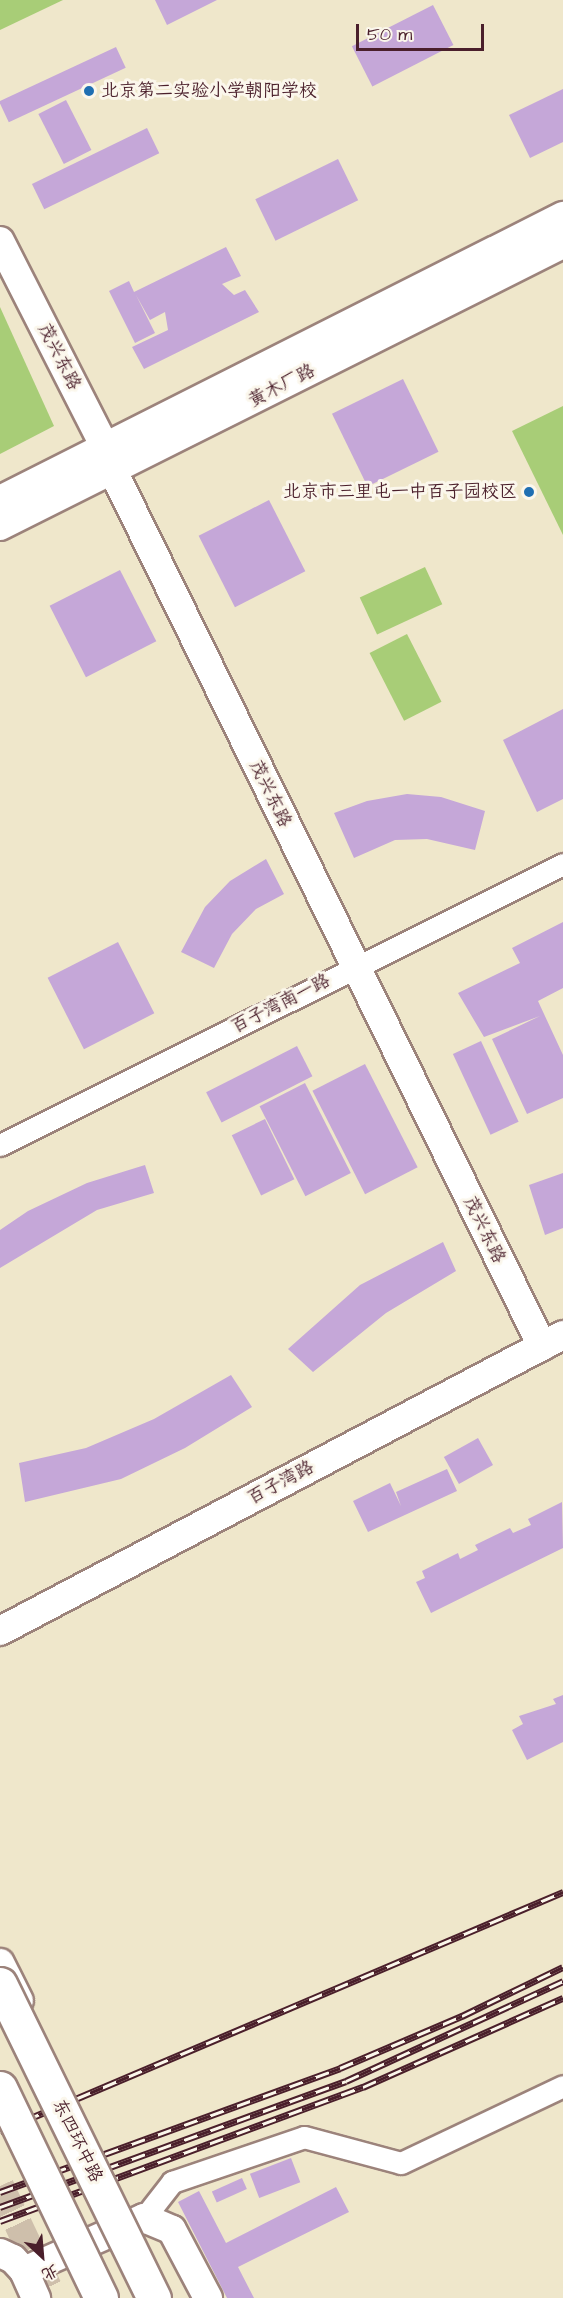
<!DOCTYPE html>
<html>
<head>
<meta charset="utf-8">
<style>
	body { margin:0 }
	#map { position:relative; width:563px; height:2298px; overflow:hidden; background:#efe7cb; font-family:"Architects Daughter","LXGW WenKai TC",sans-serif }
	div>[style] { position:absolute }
	.green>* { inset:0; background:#a8cd77; transform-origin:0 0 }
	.building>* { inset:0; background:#c5a7d8; transform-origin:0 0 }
	.secondary-tunnel>* { height:28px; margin-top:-14px; transform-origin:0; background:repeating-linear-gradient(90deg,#cebfab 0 28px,transparent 0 42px) }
	.roads { filter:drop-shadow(2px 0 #9c837b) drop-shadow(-2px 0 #9c837b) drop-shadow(0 2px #9c837b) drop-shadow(0 -2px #9c837b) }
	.street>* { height:21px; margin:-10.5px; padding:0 10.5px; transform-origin:10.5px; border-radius:10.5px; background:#fff }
	.secondary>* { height:28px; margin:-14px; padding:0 14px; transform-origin:14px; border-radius:14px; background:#fff }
	.rail>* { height:7px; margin-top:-3.5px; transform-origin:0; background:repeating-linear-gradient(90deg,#fbf7ec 0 14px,#4a1f2b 0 28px); box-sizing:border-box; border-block:2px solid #4a1f2b }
	.bridges { filter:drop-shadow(2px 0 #9c837b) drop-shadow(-2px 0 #9c837b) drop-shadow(0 2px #9c837b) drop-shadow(0 -2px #9c837b) }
	.highway-bridge>* { height:33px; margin:-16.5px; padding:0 16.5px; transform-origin:16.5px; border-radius:16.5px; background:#fff }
	.dots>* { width:16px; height:16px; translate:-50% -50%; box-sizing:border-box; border:3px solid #fbf7ec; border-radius:50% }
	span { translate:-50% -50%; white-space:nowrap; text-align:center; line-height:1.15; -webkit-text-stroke:6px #fbf7ec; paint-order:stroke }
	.poi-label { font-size:18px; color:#4a1f2b }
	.left { translate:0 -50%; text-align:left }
	.right { translate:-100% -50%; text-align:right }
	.street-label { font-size:18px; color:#4a1f2b }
	.north { position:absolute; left:12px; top:2226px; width:60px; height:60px; -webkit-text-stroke:4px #fbf7ec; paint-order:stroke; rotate:154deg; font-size:16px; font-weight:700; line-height:24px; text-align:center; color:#4a1f2b }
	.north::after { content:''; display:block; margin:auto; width:21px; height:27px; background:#4a1f2b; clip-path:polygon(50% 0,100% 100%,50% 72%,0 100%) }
	.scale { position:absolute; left:356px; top:24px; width:128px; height:27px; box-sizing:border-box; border:3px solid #4a1f2b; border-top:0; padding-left:8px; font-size:18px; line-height:21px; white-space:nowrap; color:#4a1f2b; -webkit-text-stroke:4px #fbf7ec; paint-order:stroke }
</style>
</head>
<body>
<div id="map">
	<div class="green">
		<i style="clip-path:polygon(0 0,63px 0,0 30px)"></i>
		<i style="clip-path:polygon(0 307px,54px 426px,0 454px)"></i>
		<i style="clip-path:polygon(563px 406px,563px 535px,512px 431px)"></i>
		<i style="left:425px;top:567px;width:41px;height:72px;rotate:65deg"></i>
		<i style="left:407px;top:634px;width:76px;height:42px;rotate:63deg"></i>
	</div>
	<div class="building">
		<i style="clip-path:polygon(155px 0,217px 0,167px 25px)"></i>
		<i style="left:433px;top:5px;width:45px;height:91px;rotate:63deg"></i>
		<i style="left:116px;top:47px;width:23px;height:129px;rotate:65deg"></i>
		<i style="clip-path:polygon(563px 89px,563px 142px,530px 158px,509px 115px)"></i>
		<i style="left:66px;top:100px;width:56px;height:31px;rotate:63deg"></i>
		<i style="left:147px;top:128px;width:28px;height:128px;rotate:64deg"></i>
		<i style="left:338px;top:159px;width:46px;height:92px;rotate:64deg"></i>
		<i style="clip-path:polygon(226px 247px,241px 276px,222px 284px,234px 295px,245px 290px,259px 312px,144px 369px,132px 347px,168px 330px,165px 312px,150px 320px,136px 295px,155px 333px,135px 343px,109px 291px,129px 281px,134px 292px)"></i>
		<i style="left:403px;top:379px;width:81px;height:79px;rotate:64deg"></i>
		<i style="left:269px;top:500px;width:80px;height:79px;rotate:63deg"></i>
		<i style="left:120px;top:570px;width:80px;height:79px;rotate:63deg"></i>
		<i style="clip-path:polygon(563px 709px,563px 799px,537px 812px,503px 740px)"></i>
		<i style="clip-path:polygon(407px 794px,441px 797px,485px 811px,475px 850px,427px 839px,395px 840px,354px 858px,334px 813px,367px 801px)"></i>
		<i style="clip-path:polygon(266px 859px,284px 894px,256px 909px,232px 934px,214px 968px,181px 952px,205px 907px,230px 881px)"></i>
		<i style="clip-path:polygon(563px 922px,563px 988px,538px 1001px,563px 1055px,563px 1098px,527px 1114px,492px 1039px,540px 1016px,484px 1037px,458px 993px,520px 963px,512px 948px)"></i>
		<i style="left:118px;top:942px;width:80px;height:79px;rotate:63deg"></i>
		<i style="left:481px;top:1041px;width:89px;height:31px;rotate:65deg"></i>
		<i style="left:297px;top:1046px;width:34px;height:102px;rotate:63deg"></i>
		<i style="left:365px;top:1064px;width:116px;height:59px;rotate:63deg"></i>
		<i style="left:305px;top:1083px;width:101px;height:51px;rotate:63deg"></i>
		<i style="left:265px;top:1119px;width:67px;height:37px;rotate:64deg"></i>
		<i style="clip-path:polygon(145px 1165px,154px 1193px,97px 1210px,0 1268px,0 1230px,28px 1211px,87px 1183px)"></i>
		<i style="clip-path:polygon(563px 1173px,563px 1228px,545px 1235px,529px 1185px)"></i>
		<i style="clip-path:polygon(443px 1242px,456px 1271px,386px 1313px,313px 1372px,288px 1349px,360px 1285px)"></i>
		<i style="clip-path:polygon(231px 1375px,252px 1407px,185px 1448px,121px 1479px,25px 1502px,19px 1463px,86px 1448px,154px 1419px)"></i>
		<i style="left:478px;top:1438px;width:31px;height:39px;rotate:61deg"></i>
		<i style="clip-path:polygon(447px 1469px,457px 1491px,368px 1532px,353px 1501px,390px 1483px,401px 1506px,396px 1492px)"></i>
		<i style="clip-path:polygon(562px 1502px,563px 1548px,431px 1613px,416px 1582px,425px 1578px,422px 1571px,458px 1553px,460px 1559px,478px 1550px,475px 1545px,510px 1528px,513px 1533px,531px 1525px,528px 1519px)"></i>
		<i style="clip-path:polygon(563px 1695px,563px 1742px,527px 1760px,512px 1730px,523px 1724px,519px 1716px,556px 1704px,553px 1699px)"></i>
		<i style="left:291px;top:2158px;width:26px;height:44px;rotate:69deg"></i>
		<i style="left:242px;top:2178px;width:12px;height:33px;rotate:66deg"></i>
		<i style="clip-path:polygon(336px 2187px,349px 2212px,238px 2267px,254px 2298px,227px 2298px,178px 2202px,199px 2191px,226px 2243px)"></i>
	</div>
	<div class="secondary-tunnel">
		<i style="left:0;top:2186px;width:117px;rotate:64.7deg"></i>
	</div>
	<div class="roads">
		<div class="street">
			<i style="left:0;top:1145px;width:629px;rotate:-26.52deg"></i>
			<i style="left:144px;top:2218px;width:46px;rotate:-52.1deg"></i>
			<i style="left:172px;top:2182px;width:139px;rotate:-18.8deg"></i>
			<i style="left:304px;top:2137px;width:100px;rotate:15deg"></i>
			<i style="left:401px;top:2163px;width:179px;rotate:-25.4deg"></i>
		</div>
		<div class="secondary">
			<i style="left:0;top:241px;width:233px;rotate:63deg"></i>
			<i style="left:106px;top:449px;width:23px;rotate:72deg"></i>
			<i style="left:113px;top:471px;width:975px;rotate:63.88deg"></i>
			<i style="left:0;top:500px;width:631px;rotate:-26.77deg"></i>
			<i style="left:0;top:526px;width:630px;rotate:-26.61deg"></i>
			<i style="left:0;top:1631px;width:636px;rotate:-27.73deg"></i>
			<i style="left:0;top:1963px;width:42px;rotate:63.4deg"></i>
			<i style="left:0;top:2253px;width:14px;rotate:25deg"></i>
			<i style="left:13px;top:2259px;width:16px;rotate:47deg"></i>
			<i style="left:24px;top:2271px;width:30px;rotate:66deg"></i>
			<i style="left:24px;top:2271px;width:131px;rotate:-23.8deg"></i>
			<i style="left:144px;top:2218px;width:30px;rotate:23deg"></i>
			<i style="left:172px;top:2230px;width:77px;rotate:62.1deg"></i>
		</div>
	</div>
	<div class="rail">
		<i style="left:0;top:2131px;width:612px;rotate:-23deg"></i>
		<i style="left:0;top:2192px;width:362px;rotate:-20deg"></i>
		<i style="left:340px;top:2068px;width:133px;rotate:-23.1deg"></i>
		<i style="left:462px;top:2016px;width:112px;rotate:-25.9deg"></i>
		<i style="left:0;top:2207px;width:368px;rotate:-20deg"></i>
		<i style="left:346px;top:2081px;width:239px;rotate:-24.7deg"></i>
		<i style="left:0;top:2221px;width:387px;rotate:-20.3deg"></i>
		<i style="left:363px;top:2087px;width:219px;rotate:-24deg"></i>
	</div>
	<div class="bridges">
		<div class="highway-bridge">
			<i style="left:0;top:1984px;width:350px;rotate:63.9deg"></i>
			<i style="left:0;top:2088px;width:233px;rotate:64.3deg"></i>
		</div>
	</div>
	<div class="dots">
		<i style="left:89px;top:91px;background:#1f6fb2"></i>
		<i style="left:529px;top:492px;background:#1f6fb2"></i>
	</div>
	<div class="poi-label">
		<span class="left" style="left:101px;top:91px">北京第二实验小学朝阳学校</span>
		<span class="right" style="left:517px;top:492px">北京市三里屯一中百子园校区</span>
	</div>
	<div class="street-label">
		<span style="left:59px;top:357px;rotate:63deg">茂兴东路</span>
		<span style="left:282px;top:386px;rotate:-27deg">黄木厂路</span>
		<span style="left:270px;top:794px;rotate:64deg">茂兴东路</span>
		<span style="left:281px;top:1004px;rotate:-27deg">百子湾南一路</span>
		<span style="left:484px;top:1230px;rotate:64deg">茂兴东路</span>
		<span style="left:281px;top:1483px;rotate:-28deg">百子湾路</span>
		<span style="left:77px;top:2141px;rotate:64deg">东四环中路</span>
	</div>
	<div class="north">北</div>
	<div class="scale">50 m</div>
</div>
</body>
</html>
